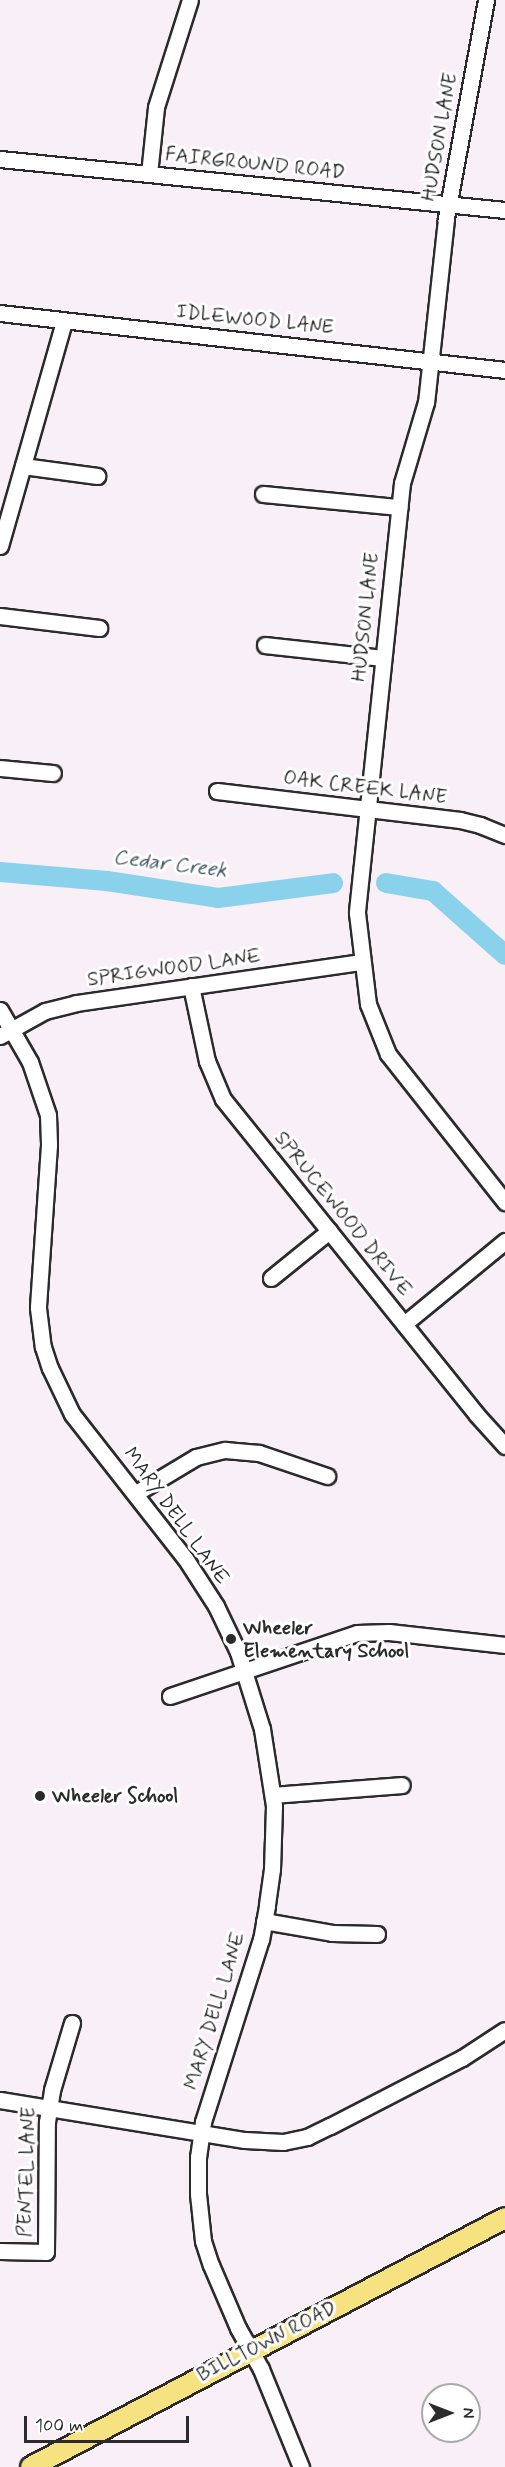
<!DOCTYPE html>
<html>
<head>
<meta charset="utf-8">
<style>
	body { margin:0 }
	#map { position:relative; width:505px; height:2467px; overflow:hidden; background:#f8eff7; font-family:Mynerve,sans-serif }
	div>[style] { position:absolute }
	.river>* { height:20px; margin:-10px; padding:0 10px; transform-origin:10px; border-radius:10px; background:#8ad1eb }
	.roads { filter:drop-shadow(2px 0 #2b2b2b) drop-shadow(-2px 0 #2b2b2b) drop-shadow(0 2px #2b2b2b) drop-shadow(0 -2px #2b2b2b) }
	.minor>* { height:15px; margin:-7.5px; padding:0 7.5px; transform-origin:7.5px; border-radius:7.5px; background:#fff }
	.major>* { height:20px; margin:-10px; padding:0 10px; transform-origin:10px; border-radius:10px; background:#f7e281 }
	.dots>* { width:16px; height:16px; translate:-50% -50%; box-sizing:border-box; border:3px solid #fff; border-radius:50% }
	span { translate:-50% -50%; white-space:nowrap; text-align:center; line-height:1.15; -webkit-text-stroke:6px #fff; paint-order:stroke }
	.street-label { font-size:20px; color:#2b2b2b }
	.poi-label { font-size:20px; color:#2b2b2b; font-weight:700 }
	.left { translate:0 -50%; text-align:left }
	.water-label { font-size:21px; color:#485d65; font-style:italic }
	.north { position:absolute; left:421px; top:2383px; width:60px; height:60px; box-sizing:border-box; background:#fff; border:2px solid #aaa; border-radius:50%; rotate:90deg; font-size:16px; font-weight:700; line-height:24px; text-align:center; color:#2b2b2b }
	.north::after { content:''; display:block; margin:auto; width:21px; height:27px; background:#2b2b2b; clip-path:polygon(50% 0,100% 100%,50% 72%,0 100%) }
	.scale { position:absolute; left:24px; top:2416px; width:165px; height:27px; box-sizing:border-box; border:3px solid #2b2b2b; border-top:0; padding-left:8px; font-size:18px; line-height:21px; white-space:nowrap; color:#2b2b2b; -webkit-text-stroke:4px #fff; paint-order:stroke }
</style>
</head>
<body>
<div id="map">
	<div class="river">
		<i style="left:0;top:872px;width:107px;rotate:4.8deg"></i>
		<i style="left:107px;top:881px;width:112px;rotate:8.7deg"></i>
		<i style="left:218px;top:898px;width:116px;rotate:-7.4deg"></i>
		<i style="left:386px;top:883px;width:48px;rotate:9.7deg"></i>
		<i style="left:433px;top:891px;width:96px;rotate:41.6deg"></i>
	</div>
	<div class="roads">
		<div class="minor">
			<i style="left:486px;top:0;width:223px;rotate:100.4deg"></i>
			<i style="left:446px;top:219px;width:184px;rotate:96.2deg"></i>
			<i style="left:426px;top:402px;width:84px;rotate:106.5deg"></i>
			<i style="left:402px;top:483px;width:432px;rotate:96deg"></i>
			<i style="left:357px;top:913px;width:92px;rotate:83.1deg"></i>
			<i style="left:368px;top:1004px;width:54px;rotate:68.2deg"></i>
			<i style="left:388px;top:1054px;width:189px;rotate:51.7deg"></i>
			<i style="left:0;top:159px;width:508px;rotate:5.77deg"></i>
			<i style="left:149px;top:174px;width:67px;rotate:-84deg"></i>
			<i style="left:156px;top:107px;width:112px;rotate:-72.4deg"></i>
			<i style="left:0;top:313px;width:508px;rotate:6.44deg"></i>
			<i style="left:23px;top:466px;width:75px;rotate:7.7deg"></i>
			<i style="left:263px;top:494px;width:137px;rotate:5.5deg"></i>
			<i style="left:0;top:546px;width:234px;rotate:-74.1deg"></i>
			<i style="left:0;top:616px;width:100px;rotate:6.9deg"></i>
			<i style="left:265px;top:645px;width:118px;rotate:6.3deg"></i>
			<i style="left:0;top:768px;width:53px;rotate:5.4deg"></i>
			<i style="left:217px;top:791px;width:245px;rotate:6.8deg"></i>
			<i style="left:460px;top:820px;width:21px;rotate:14deg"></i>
			<i style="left:480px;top:825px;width:27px;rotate:22deg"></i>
			<i style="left:191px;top:986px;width:77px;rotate:78deg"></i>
			<i style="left:207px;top:1061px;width:41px;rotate:67.2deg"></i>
			<i style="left:223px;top:1099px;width:405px;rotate:51.2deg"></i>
			<i style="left:477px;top:1415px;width:42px;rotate:47.9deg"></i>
			<i style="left:0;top:1010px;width:60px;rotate:60deg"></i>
			<i style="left:30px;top:1062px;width:56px;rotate:71.2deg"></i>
			<i style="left:48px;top:1115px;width:30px;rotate:88deg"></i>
			<i style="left:49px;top:1145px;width:163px;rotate:93.9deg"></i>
			<i style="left:38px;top:1308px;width:39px;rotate:83deg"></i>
			<i style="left:43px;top:1347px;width:22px;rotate:72deg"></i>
			<i style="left:50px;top:1368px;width:51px;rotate:64.4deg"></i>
			<i style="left:72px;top:1414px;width:183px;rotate:51.9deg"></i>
			<i style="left:185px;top:1558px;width:57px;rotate:57.1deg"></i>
			<i style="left:216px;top:1606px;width:51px;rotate:64.4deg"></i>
			<i style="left:238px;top:1652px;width:81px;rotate:72.7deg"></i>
			<i style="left:262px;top:1729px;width:78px;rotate:81.1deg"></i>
			<i style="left:274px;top:1806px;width:63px;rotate:91.8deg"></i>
			<i style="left:272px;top:1869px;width:37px;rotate:98deg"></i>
			<i style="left:267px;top:1906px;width:34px;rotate:100deg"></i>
			<i style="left:261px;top:1939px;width:192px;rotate:107.6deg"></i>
			<i style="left:203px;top:2122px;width:35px;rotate:98deg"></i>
			<i style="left:198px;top:2157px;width:37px;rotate:90deg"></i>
			<i style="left:198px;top:2194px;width:47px;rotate:83.9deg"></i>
			<i style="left:203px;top:2241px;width:25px;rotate:72deg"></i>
			<i style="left:211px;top:2265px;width:69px;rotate:66.8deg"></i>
			<i style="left:238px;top:2328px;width:47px;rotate:60.7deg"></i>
			<i style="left:261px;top:2369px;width:106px;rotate:67.8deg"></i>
			<i style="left:0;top:1036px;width:51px;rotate:-29.1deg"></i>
			<i style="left:45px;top:1011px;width:32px;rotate:-14deg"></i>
			<i style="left:76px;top:1003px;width:288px;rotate:-8.2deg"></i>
			<i style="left:271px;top:1278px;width:75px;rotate:-39deg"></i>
			<i style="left:404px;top:1324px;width:131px;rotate:-39.4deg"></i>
			<i style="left:136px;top:1493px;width:70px;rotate:-31deg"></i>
			<i style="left:196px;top:1457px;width:30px;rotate:-14deg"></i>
			<i style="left:225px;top:1450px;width:34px;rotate:5deg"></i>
			<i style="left:259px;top:1453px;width:72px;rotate:18.7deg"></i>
			<i style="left:170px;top:1696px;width:197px;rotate:-18.6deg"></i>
			<i style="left:357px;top:1633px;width:32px;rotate:-2deg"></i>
			<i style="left:389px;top:1632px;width:117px;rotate:6.4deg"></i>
			<i style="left:273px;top:1795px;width:129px;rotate:-4.4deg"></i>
			<i style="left:264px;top:1921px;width:69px;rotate:10deg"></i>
			<i style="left:332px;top:1933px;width:45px;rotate:1.3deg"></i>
			<i style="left:0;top:2100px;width:248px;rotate:9.3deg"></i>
			<i style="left:245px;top:2140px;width:38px;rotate:3deg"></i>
			<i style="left:283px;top:2142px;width:25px;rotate:-12deg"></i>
			<i style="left:307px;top:2137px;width:25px;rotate:-26deg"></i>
			<i style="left:330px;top:2126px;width:148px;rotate:-27.3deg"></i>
			<i style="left:462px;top:2058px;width:51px;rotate:-33.1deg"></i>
			<i style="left:0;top:2251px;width:46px;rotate:1.2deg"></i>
			<i style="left:46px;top:2252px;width:130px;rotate:-89.6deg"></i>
			<i style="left:47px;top:2122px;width:32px;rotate:-81deg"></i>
			<i style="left:52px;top:2090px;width:70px;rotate:-73.4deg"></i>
		</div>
		<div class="major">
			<i style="left:31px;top:2467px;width:535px;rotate:-27.71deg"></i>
		</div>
	</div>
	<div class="dots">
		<i style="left:231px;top:1639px;background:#2b2b2b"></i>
		<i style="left:40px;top:1796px;background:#2b2b2b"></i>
	</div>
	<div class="street-label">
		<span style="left:440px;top:137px;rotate:-80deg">HUDSON LANE</span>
		<span style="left:255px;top:164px;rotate:6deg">FAIRGROUND ROAD</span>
		<span style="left:255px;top:320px;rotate:6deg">IDLEWOOD LANE</span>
		<span style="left:366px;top:617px;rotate:-84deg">HUDSON LANE</span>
		<span style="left:365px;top:788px;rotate:7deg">OAK CREEK LANE</span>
		<span style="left:174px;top:968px;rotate:-8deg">SPRIGWOOD LANE</span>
		<span style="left:343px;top:1214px;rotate:51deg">SPRUCEWOOD DRIVE</span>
		<span style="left:176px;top:1516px;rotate:54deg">MARY DELL LANE</span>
		<span style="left:215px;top:2011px;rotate:-73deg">MARY DELL LANE</span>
		<span style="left:27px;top:2172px;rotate:-88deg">PENTEL LANE</span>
		<span style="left:267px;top:2342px;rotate:-27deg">BILLTOWN ROAD</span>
	</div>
	<div class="poi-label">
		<span class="left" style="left:243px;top:1640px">Wheeler<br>Elementary School</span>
		<span class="left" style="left:52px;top:1796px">Wheeler School</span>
	</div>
	<div class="water-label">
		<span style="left:170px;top:864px;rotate:7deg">Cedar Creek</span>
	</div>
	<div class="north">N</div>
	<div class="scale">100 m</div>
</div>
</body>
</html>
